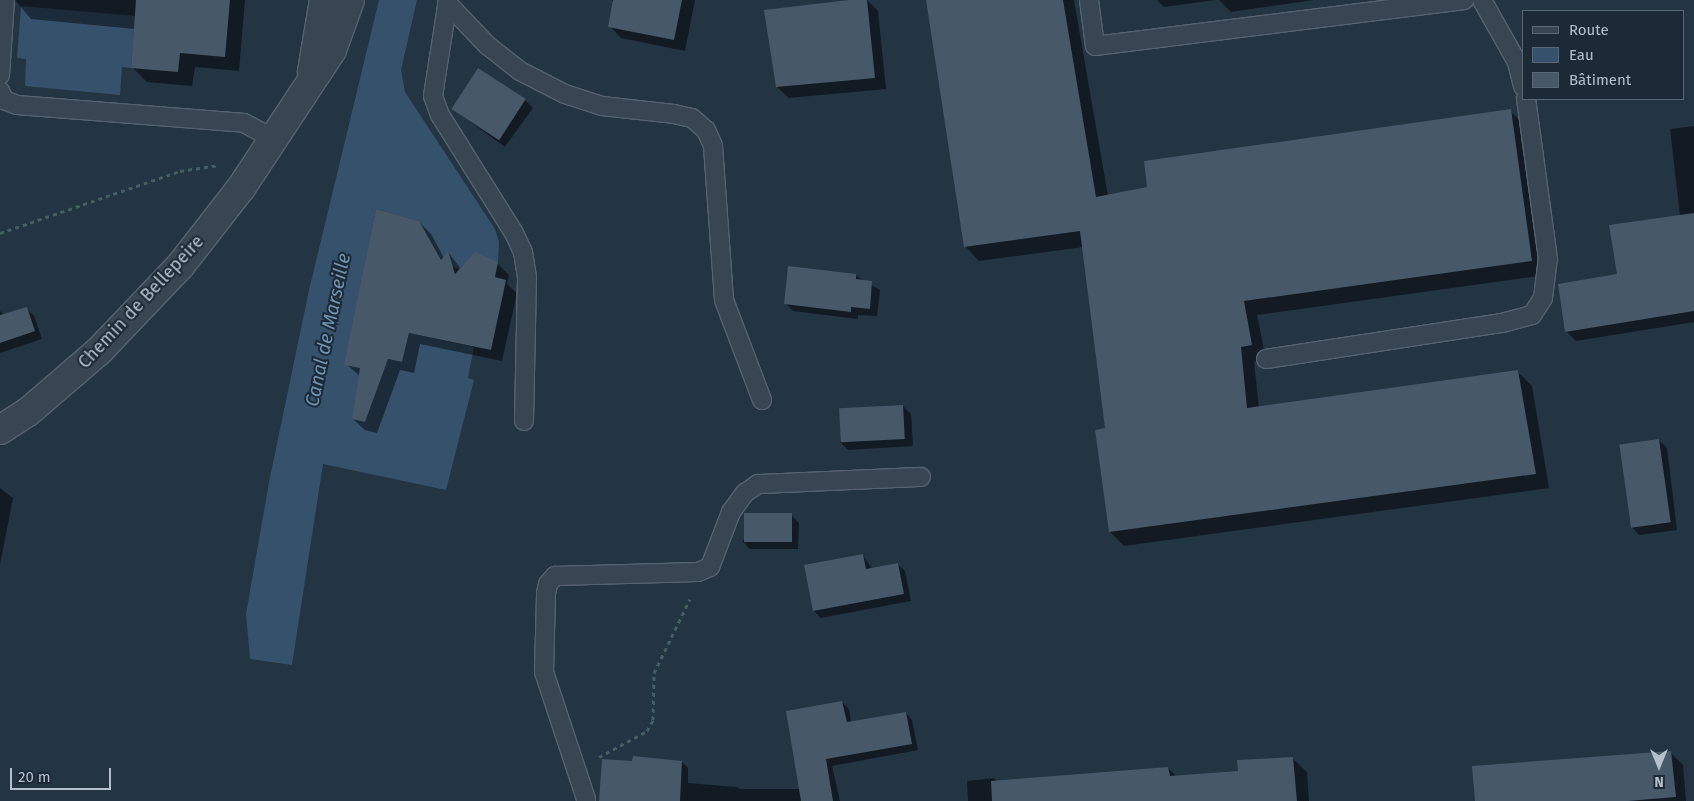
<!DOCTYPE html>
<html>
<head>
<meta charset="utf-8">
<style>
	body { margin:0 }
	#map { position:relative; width:1694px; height:801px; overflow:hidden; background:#233443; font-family:"Fira Sans",sans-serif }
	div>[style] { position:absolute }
	.water>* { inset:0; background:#35516b }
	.shadow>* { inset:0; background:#0007 }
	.building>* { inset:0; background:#475869; transform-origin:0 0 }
	.path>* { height:3px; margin-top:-1.5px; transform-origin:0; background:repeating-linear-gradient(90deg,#435f60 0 4px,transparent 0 8px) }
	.roads { filter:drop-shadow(1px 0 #55636f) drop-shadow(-1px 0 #55636f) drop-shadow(0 1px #55636f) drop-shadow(0 -1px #55636f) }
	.service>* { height:18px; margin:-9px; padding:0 9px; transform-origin:9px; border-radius:9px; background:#384552 }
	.minor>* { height:28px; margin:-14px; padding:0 14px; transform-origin:14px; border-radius:14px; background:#384552 }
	span { translate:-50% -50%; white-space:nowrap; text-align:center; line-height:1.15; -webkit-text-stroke:4px #1c2a37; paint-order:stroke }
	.street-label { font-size:18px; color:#b4c0cc }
	.water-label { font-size:19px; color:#7194b3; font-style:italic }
	.legend { position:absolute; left:1522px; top:10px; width:162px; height:90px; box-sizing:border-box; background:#1c2a37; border:1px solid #596673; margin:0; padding:6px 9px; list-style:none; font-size:15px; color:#b4c0cc }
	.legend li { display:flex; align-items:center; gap:10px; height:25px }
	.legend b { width:25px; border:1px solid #596673 }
	.north { position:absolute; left:1634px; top:741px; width:50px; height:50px; -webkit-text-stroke:4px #1c2a37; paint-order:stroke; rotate:180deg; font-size:14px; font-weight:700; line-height:20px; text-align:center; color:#b4c0cc }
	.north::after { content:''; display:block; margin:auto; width:18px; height:22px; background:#b4c0cc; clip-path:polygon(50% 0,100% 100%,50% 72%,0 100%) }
	.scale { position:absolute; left:10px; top:768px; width:101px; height:22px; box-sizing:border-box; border:2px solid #b4c0cc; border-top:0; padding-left:6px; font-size:15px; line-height:18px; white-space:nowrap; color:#b4c0cc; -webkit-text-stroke:4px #1c2a37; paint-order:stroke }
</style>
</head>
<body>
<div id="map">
	<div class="water">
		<i style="clip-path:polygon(379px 0,417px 0,401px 70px,405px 92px,495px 229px,499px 242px,498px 262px,473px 262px,471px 256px,465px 270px,447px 266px,448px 251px,442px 266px,419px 221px,376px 209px,345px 365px,388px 359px,402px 362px,409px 333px,474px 347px,468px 378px,474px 380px,446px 490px,323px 464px,292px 665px,250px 659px,246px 614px,269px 482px,309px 290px)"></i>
		<i style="clip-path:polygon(21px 6px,135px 16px,131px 68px,122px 67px,120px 95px,25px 86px,26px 59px,17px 58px)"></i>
	</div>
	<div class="shadow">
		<i style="clip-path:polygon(15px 0,245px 0,239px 71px,195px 67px,192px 86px,147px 82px,132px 67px,135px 29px,31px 19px)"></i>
		<i style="clip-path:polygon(611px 0,695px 0,685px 51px,621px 38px,610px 26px,614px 2px)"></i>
		<i style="clip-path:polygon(859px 0,867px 0,878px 11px,886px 89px,789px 98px,777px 87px)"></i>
		<i style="clip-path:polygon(927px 0,1074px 0,1108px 196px,1510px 111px,1525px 125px,1546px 275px,1257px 315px,1266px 359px,1254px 362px,1259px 408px,1517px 371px,1532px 386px,1549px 488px,1124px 546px,1110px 532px,1107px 429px,1084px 247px,979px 261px,965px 246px)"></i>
		<i style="clip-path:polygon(1157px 0,1216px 0,1164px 7px)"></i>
		<i style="clip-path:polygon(1219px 0,1314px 0,1231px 12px)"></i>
		<i style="clip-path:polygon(525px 100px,533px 108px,505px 147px,454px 110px)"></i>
		<i style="clip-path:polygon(1694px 126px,1694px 322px,1576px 341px,1566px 331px,1680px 216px,1670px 129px)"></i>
		<i style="clip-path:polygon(419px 222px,431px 234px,444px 258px,448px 252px,461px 269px,497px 263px,509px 275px,507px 284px,517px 293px,502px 361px,420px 344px,414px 373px,400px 370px,377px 433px,365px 430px,353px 419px,360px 376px,346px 364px)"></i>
		<i style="clip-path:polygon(855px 275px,880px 290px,877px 316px,858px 315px,858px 319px,793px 311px,785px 303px)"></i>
		<i style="clip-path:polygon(26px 308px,34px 316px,42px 339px,0 353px,0 311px,5px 315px)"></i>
		<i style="clip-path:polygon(903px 406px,911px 414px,913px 446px,848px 450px,840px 442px,863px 408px)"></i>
		<i style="clip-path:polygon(1659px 440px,1667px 448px,1677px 530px,1639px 535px,1631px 526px)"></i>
		<i style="clip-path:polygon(0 488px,13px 498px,0 565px)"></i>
		<i style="clip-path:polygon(791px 515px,799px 523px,798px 549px,750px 549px,742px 541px)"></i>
		<i style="clip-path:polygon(863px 555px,872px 569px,898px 564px,905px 571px,911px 601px,821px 618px,814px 611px)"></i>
		<i style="clip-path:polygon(842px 702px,849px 709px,851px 722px,906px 713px,912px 720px,918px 750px,832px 766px,840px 801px,600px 801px,682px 762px,688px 768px,688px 783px,737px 787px,740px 789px,800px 789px)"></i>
		<i style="clip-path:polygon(1671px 753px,1683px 765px,1686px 801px,1477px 801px)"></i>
		<i style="clip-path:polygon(1292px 758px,1307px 772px,1309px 801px,968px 801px,967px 781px,994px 778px,998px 782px,1168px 768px,1177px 777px,1239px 772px)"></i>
	</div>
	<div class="building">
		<i style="clip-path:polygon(136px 0,230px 0,225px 57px,180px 53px,178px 72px,131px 68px)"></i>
		<i style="clip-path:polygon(613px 0,682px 0,674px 40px,608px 27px)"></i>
		<i style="clip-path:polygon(849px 0,867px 0,875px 78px,776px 87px,764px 10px)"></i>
		<i style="clip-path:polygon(926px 0,1063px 0,1096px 197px,1147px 187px,1144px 161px,1511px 109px,1532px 261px,1244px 301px,1252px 345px,1241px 347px,1247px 408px,1518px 370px,1536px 474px,1109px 532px,1095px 430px,1105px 428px,1080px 231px,964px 247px)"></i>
		<i style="left:478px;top:68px;width:57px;height:49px;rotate:33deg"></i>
		<i style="clip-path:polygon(376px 209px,419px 221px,441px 260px,448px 251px,455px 274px,475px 252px,498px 262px,495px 277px,506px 280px,491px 350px,409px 333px,402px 362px,388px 359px,365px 422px,352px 419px,360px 368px,344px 365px)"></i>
		<i style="clip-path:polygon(1694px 213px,1694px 311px,1565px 332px,1558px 284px,1617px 274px,1609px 225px)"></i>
		<i style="clip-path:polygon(788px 266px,856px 274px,856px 279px,872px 281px,870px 309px,851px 307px,851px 312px,784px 304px)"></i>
		<i style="clip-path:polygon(27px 307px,35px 331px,0 343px,0 315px)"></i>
		<i style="left:903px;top:405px;width:34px;height:64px;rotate:87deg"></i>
		<i style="left:1659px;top:439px;width:84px;height:40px;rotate:82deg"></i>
		<i style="left:744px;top:513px;width:48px;height:29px"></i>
		<i style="clip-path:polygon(863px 554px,866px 569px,898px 563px,904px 594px,813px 611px,804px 565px)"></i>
		<i style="clip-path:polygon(842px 701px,847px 722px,906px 712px,912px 744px,826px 759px,833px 801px,801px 801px,786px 711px)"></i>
		<i style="clip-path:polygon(1671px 751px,1676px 797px,1628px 801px,1475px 801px,1472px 766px)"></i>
		<i style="clip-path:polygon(633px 756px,682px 761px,680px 801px,599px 801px,602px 759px,632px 761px)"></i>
		<i style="clip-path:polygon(1293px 757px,1297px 801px,992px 801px,991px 781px,1168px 767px,1170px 776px,1238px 771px,1237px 760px)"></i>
	</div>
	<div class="path">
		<i style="left:0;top:233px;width:190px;rotate:-19deg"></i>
		<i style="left:180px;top:171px;width:39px;rotate:-9deg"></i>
		<i style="left:599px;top:757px;width:55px;rotate:-28.4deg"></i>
		<i style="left:647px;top:731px;width:13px;rotate:-61deg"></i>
		<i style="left:653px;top:720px;width:47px;rotate:-88.8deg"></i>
		<i style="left:654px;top:673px;width:82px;rotate:-64.1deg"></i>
	</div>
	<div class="roads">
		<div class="service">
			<i style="left:448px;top:0;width:97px;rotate:98.9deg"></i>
			<i style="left:433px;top:96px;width:20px;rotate:70deg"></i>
			<i style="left:440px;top:115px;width:139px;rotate:57.9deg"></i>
			<i style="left:514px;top:233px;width:21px;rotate:65deg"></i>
			<i style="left:523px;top:252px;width:25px;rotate:81deg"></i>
			<i style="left:527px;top:277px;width:144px;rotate:91.2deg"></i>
			<i style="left:1089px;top:0;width:46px;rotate:82.6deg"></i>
			<i style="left:1095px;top:46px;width:372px;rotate:-7.1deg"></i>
			<i style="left:1482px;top:0;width:71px;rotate:60.6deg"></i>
			<i style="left:1517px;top:62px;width:25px;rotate:76deg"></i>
			<i style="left:447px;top:3px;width:58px;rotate:46.4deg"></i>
			<i style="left:487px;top:45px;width:42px;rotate:38.2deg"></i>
			<i style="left:520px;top:71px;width:51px;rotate:27.1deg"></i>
			<i style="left:565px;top:94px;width:39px;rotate:18deg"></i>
			<i style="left:602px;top:106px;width:72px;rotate:6.3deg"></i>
			<i style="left:674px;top:114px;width:18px;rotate:13deg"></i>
			<i style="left:692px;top:118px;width:18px;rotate:41deg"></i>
			<i style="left:706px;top:130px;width:17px;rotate:66deg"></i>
			<i style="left:713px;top:146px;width:154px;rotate:85.9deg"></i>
			<i style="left:724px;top:300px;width:107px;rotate:69.2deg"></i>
			<i style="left:0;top:75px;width:75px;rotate:-86.2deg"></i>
			<i style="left:0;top:91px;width:10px;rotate:66deg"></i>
			<i style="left:4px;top:100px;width:14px;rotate:21deg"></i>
			<i style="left:17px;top:105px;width:228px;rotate:4.5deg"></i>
			<i style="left:244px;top:123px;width:34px;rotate:28deg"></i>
			<i style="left:1266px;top:359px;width:239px;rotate:-8.7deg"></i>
			<i style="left:1502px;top:323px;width:31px;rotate:-15deg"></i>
			<i style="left:1532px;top:315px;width:20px;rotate:-57deg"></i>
			<i style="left:1543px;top:298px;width:39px;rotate:-83deg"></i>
			<i style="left:1548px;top:259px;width:162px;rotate:-97.8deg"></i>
			<i style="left:586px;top:799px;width:134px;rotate:-108.3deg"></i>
			<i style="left:544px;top:672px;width:79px;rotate:-88.5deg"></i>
			<i style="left:546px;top:593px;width:9px;rotate:-77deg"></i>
			<i style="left:548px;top:584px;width:11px;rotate:-49deg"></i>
			<i style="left:555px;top:576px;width:143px;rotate:-1.6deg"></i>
			<i style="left:698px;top:572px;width:13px;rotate:-23deg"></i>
			<i style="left:710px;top:567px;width:59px;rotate:-69.1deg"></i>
			<i style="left:731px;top:512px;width:24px;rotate:-54deg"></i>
			<i style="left:745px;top:493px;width:16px;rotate:-35deg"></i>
			<i style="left:758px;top:484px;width:163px;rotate:-2.5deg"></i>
		</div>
		<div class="minor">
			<i style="left:312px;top:71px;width:72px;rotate:-80.4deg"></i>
			<i style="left:0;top:430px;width:33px;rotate:-33deg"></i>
			<i style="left:28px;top:412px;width:94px;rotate:-40.7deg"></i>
			<i style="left:99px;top:351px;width:117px;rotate:-46.4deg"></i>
			<i style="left:180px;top:266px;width:99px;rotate:-52deg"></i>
			<i style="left:241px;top:188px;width:165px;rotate:-56.6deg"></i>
			<i style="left:332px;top:50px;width:53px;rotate:-70.2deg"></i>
		</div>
	</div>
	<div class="street-label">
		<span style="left:141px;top:302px;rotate:-47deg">Chemin de Bellepeire</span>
	</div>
	<div class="water-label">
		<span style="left:328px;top:330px;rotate:-78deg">Canal de Marseille</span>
	</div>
	<ul class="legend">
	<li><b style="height:6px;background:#384552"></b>Route</li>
	<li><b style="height:14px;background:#35516b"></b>Eau</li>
	<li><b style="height:14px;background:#475869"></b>Bâtiment</li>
	</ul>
	<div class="north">N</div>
	<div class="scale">20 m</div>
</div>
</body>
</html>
